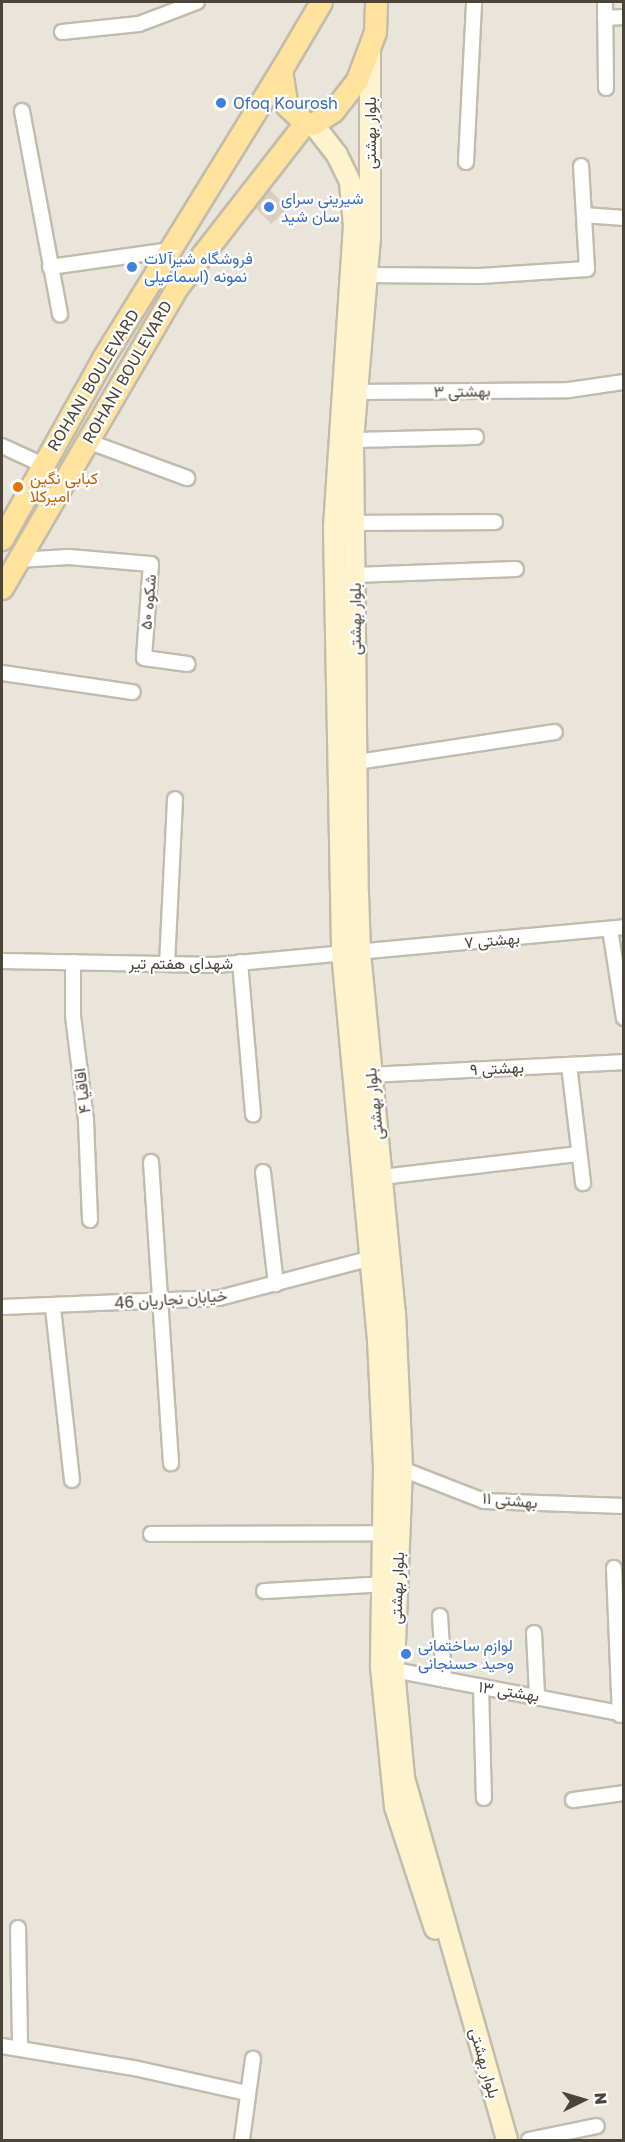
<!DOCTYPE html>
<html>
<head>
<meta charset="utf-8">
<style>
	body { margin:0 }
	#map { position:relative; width:625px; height:2142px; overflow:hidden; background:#f6f3ec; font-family:"Golos Text",Vazirmatn,sans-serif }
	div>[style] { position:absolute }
	.residential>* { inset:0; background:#eae5da; transform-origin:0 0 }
	.building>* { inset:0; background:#d8cfc1; transform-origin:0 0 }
	.roads { filter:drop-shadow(2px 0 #c2bbae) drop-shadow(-2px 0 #c2bbae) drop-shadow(0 2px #c2bbae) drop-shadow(0 -2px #c2bbae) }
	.street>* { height:14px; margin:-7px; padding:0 7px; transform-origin:7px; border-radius:7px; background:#fff }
	.secondary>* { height:20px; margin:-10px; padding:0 10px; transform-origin:10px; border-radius:10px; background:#fff3cd }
	.primary>* { height:21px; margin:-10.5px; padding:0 10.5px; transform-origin:10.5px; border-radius:10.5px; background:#ffe39c }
	.dots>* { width:16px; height:16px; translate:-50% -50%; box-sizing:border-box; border:3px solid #fff; border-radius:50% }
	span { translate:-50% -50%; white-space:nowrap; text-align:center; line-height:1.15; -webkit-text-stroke:4.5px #fff; paint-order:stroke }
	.shop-label { font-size:16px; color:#366cbe }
	.left { translate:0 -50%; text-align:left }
	.street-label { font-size:16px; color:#4b4439 }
	.food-label { font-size:16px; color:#c56008 }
	.frame { position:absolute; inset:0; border:3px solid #4b4439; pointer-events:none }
	.north { position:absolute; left:553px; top:2070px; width:60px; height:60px; -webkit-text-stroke:4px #fff; paint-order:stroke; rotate:85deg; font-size:16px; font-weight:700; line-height:24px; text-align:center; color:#4b4439 }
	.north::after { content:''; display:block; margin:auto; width:21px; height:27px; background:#4b4439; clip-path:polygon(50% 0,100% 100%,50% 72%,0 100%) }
</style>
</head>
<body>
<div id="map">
	<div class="residential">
		<i style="left:2px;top:2px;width:621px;height:2138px"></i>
	</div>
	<div class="building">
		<i style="left:270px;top:190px;width:25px;height:23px;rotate:45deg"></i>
	</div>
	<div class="roads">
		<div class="street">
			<i style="left:605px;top:2px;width:86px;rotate:89.3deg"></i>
			<i style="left:605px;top:18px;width:19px;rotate:-3deg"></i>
			<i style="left:62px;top:32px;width:77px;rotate:-5.9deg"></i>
			<i style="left:139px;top:24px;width:62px;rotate:-20.8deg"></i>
			<i style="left:22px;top:111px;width:207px;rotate:79.4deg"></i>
			<i style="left:466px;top:162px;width:160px;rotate:-87.1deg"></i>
			<i style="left:584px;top:215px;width:40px;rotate:4.3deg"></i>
			<i style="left:50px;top:267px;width:122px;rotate:-8deg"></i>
			<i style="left:366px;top:275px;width:114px;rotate:0.5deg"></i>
			<i style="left:480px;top:276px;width:107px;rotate:-3.7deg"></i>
			<i style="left:587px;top:269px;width:103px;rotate:-93.3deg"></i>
			<i style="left:356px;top:392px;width:213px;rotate:-0.5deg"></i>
			<i style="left:569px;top:390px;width:56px;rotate:-8.3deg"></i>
			<i style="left:353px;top:440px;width:123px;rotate:-1.4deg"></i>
			<i style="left:87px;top:441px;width:107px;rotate:20.3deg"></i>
			<i style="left:2px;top:446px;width:45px;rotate:24.9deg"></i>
			<i style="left:354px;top:523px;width:141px;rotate:-0.4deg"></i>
			<i style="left:17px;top:560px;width:52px;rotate:-3.3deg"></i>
			<i style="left:69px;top:557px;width:82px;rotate:4.9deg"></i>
			<i style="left:151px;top:564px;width:94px;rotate:94.3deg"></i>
			<i style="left:144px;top:658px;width:44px;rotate:7.8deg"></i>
			<i style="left:355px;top:575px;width:161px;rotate:-2.1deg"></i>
			<i style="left:2px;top:673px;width:132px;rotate:8.3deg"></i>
			<i style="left:357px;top:762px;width:200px;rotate:-8.6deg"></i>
			<i style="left:610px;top:929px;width:90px;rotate:81.1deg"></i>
			<i style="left:2px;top:961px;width:214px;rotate:1.1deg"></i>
			<i style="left:216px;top:965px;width:410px;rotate:-5.3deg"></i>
			<i style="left:73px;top:962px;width:54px;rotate:90deg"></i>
			<i style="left:73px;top:1016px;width:105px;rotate:82.9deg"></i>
			<i style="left:86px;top:1120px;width:100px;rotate:87.7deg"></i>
			<i style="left:240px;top:962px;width:153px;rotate:85.1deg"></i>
			<i style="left:167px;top:964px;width:165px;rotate:-87.2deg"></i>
			<i style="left:569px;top:1065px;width:119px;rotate:83.2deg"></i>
			<i style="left:371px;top:1075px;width:253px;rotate:-2.9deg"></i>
			<i style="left:151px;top:1162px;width:302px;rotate:86.2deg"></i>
			<i style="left:263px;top:1172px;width:113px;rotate:83.4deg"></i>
			<i style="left:382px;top:1177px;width:198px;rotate:-6.7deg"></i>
			<i style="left:2px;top:1307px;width:217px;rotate:-2.4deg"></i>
			<i style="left:219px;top:1298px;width:157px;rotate:-14.7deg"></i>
			<i style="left:53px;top:1308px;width:173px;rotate:83.7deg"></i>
			<i style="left:402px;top:1469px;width:88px;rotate:21.3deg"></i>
			<i style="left:484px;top:1501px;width:140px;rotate:2deg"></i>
			<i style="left:151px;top:1534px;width:233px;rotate:-0.2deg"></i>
			<i style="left:614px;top:1568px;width:147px;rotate:87.7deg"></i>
			<i style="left:264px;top:1591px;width:120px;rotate:-3.3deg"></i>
			<i style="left:440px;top:1616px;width:64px;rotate:86.4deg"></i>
			<i style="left:534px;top:1633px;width:62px;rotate:87.2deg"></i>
			<i style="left:394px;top:1670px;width:234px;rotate:10.8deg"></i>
			<i style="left:481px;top:1687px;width:111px;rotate:88.5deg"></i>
			<i style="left:573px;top:1800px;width:51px;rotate:-7.8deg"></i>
			<i style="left:18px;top:1928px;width:120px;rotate:89deg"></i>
			<i style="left:2px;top:2046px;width:134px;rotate:9.5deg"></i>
			<i style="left:134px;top:2068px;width:116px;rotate:12.5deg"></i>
			<i style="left:242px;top:2140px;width:82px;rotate:-82.3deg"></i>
			<i style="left:529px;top:2140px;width:69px;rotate:-11.6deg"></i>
		</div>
		<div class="secondary">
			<i style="left:370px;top:52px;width:186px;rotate:90deg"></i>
			<i style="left:370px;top:238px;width:203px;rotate:94.8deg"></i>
			<i style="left:353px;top:440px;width:454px;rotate:89.4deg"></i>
			<i style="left:358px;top:894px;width:58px;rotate:88deg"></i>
			<i style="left:360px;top:952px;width:363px;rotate:84.5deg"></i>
			<i style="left:395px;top:1313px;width:156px;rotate:87.4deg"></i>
			<i style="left:402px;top:1469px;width:201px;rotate:92.3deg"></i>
			<i style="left:394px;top:1670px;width:108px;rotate:84.7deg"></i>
			<i style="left:404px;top:1778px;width:376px;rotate:74.1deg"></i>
			<i style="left:313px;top:124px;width:39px;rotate:52deg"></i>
			<i style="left:337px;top:155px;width:30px;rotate:64deg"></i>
			<i style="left:350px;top:182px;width:44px;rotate:84.8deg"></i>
			<i style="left:354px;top:226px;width:303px;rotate:93.8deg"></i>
			<i style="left:334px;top:528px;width:424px;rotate:88.9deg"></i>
			<i style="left:342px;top:952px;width:390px;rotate:84.7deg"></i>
			<i style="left:378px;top:1340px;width:128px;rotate:87.3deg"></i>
			<i style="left:384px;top:1468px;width:199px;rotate:90.9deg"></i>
			<i style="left:381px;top:1667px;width:141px;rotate:84.3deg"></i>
			<i style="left:395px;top:1807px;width:128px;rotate:71.8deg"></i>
		</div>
		<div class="primary">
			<i style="left:321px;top:2px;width:79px;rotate:120.5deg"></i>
			<i style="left:281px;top:70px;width:36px;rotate:81deg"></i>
			<i style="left:287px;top:106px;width:25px;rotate:43deg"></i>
			<i style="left:305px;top:123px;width:8px;rotate:7deg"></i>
			<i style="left:313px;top:124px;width:24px;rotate:-33deg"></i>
			<i style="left:333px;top:111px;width:39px;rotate:-52deg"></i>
			<i style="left:357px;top:80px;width:51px;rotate:-69.4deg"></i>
			<i style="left:375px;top:32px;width:30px;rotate:-88deg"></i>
			<i style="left:2px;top:539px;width:207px;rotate:-60.8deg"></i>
			<i style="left:103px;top:358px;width:339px;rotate:-58.3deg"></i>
			<i style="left:2px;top:588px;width:350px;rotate:-59.8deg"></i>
			<i style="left:178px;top:286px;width:207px;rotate:-52.1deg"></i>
		</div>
	</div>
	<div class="dots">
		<i style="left:221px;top:103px;background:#3f7fe0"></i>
		<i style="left:269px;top:207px;background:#3f7fe0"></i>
		<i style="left:132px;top:267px;background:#3f7fe0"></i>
		<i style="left:18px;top:487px;background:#e8710a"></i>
		<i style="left:406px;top:1654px;background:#3f7fe0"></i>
	</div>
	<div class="shop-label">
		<span class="left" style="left:233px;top:103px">Ofoq Kourosh</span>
		<span class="left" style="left:281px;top:207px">شیرینی سرای<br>سان شید</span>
		<span class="left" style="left:144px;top:267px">فروشگاه شیرآلات<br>نمونه (اسماعیلی</span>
		<span class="left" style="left:418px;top:1654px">لوازم ساختمانی<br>وحید حسنجانی</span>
	</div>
	<div class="street-label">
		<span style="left:370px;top:133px;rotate:-90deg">بلوار بهشتی</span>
		<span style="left:127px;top:372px;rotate:-60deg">ROHANI BOULEVARD</span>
		<span style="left:93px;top:380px;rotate:-59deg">ROHANI BOULEVARD</span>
		<span style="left:462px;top:391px;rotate:-1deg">بهشتی ۳</span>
		<span style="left:148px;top:602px;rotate:-85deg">شکوه ۵۰</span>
		<span style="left:355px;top:619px;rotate:-90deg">بلوار بهشتی</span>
		<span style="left:492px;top:940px;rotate:-5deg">بهشتی ۷</span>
		<span style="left:181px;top:963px">شهدای هفتم تیر</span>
		<span style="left:497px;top:1068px;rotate:-3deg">بهشتی ۹</span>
		<span style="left:82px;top:1091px;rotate:-97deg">اقاقیا ۴</span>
		<span style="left:374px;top:1104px;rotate:-96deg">بلوار بهشتی</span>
		<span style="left:171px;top:1299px;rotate:-4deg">خیابان نجاریان 46</span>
		<span style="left:510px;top:1500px;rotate:5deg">بهشتی ۱۱</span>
		<span style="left:397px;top:1588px;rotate:-88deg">بلوار بهشتی</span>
		<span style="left:509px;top:1691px;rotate:9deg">بهشتی ۱۳</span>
		<span style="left:485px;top:2063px;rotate:74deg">بلوار بهشتی</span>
	</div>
	<div class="food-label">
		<span class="left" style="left:30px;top:487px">کبابی نگین<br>امیرکلا</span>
	</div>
	<div class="frame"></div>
	<div class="north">N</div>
</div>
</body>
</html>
